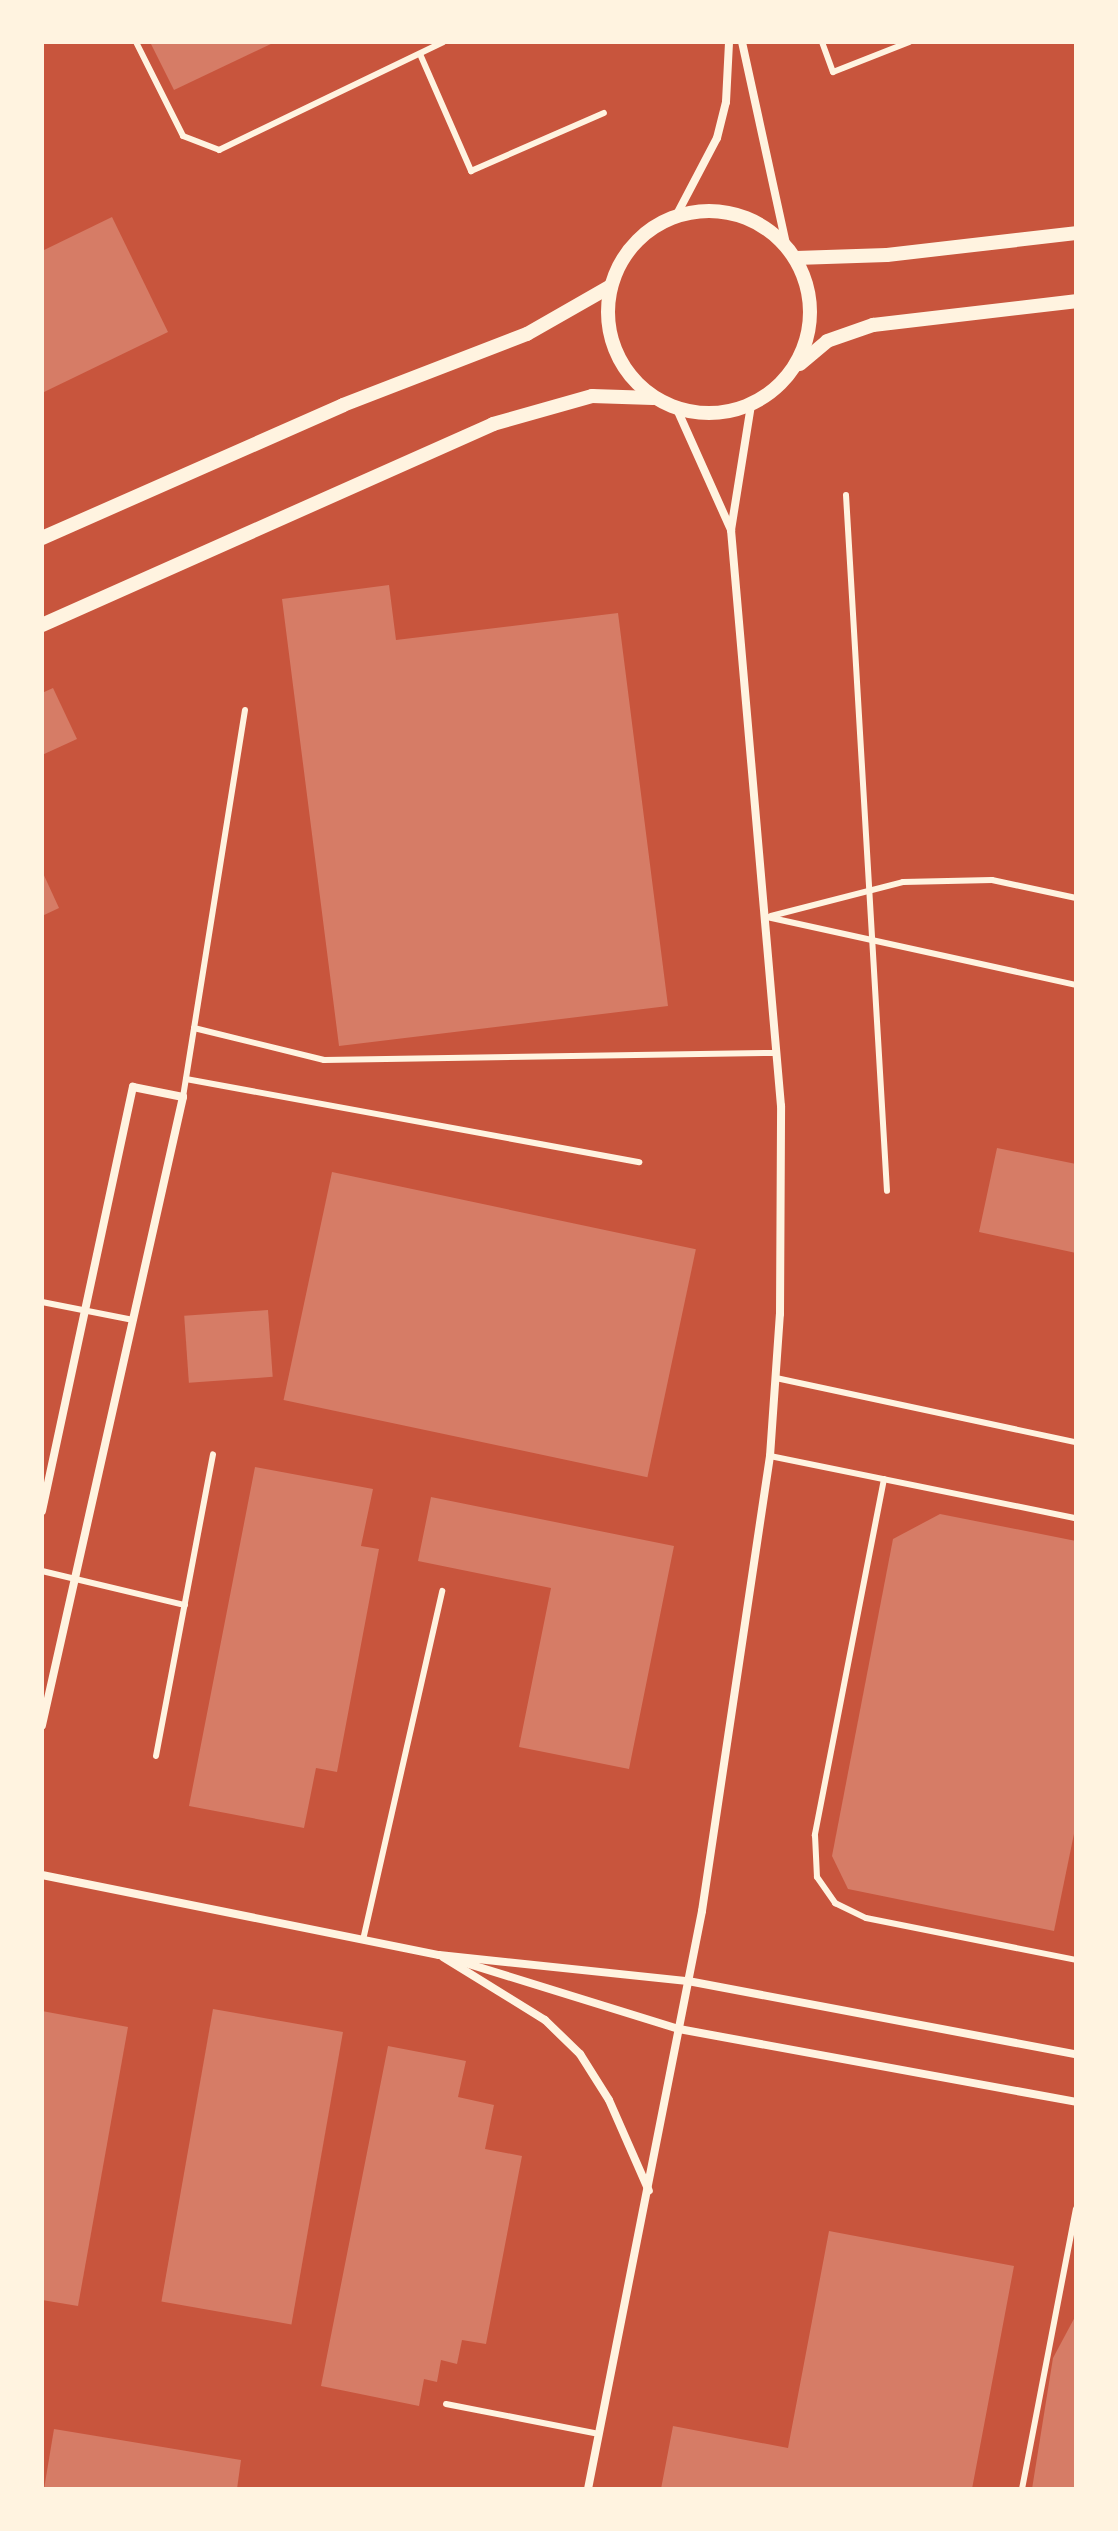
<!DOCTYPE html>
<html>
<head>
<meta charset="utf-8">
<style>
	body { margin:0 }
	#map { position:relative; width:1118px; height:2531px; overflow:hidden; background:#c8553d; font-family:Mulish,sans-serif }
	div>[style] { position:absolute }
	.building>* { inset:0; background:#d67c66; transform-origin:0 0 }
	.service>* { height:6px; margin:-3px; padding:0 3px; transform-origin:3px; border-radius:3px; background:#fff3e0 }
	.minor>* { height:8px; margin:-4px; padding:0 4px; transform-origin:4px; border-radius:4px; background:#fff3e0 }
	.tertiary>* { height:14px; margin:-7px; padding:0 7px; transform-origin:7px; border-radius:7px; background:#fff3e0 }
	.tertiary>.ring { margin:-7px; padding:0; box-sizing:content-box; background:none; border:14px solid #fff3e0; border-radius:50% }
	span { translate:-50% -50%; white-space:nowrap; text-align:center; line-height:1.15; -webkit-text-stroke:8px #fff3e0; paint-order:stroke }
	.frame { position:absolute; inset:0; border:44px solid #fff3e0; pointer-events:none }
</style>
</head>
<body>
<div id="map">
	<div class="building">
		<i style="clip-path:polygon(150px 42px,275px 42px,174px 90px)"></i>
		<i style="clip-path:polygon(112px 217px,168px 332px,42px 393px,42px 251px)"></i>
		<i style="clip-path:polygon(389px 585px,396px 640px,618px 613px,668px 1006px,339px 1046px,282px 599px)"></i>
		<i style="clip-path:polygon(53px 688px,77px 739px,42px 755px,42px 693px)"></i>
		<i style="clip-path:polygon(42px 871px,59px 908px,42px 916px)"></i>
		<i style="clip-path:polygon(997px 1148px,1076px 1164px,1076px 1253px,979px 1232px)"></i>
		<i style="left:332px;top:1172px;width:372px;height:233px;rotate:12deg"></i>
		<i style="left:268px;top:1310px;width:67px;height:84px;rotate:86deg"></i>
		<i style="clip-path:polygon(255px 1467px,373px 1489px,361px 1546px,379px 1549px,337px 1772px,316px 1768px,304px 1828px,189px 1806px)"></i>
		<i style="clip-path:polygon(431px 1497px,674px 1546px,629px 1769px,519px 1747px,551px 1588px,418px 1561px)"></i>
		<i style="clip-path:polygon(940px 1514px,1076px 1541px,1076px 1824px,1054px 1931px,848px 1889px,832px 1856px,893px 1539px)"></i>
		<i style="left:213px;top:2009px;width:132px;height:297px;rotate:10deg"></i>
		<i style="clip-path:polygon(42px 2011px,128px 2027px,78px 2306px,42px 2300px)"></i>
		<i style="clip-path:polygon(388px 2046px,466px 2061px,458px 2097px,494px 2105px,485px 2149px,522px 2156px,486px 2344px,462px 2340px,457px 2364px,441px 2360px,437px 2382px,424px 2379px,419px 2406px,321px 2386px)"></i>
		<i style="clip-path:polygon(829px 2231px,1014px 2266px,972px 2489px,661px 2489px,673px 2426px,788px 2448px)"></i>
		<i style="clip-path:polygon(1076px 2315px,1076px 2489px,1032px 2489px,1053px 2358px)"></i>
		<i style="clip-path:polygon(54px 2429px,241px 2460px,237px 2489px,44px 2489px)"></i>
	</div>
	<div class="service">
		<i style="left:136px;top:42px;width:105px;rotate:63.4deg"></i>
		<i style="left:183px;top:136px;width:39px;rotate:21deg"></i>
		<i style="left:219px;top:150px;width:249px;rotate:-25.7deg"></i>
		<i style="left:822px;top:42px;width:32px;rotate:70deg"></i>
		<i style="left:833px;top:72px;width:82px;rotate:-21.5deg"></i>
		<i style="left:420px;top:54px;width:128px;rotate:66.4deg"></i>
		<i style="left:471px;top:171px;width:145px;rotate:-23.6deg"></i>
		<i style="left:846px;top:495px;width:697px;rotate:86.63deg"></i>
		<i style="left:771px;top:916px;width:136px;rotate:-14.4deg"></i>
		<i style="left:903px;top:882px;width:89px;rotate:-1.3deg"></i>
		<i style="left:992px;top:880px;width:86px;rotate:12.1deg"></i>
		<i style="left:767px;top:917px;width:316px;rotate:12.4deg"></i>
		<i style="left:194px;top:1028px;width:134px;rotate:13.8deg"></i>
		<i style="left:324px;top:1060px;width:453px;rotate:-0.9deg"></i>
		<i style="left:186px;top:1079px;width:461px;rotate:10.4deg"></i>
		<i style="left:183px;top:1097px;width:392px;rotate:-80.9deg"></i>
		<i style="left:42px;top:1302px;width:93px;rotate:11.2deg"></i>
		<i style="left:776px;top:1378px;width:306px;rotate:12.1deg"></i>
		<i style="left:770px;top:1456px;width:312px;rotate:11.5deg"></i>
		<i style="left:884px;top:1479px;width:363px;rotate:101deg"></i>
		<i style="left:815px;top:1835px;width:42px;rotate:87.3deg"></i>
		<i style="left:817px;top:1877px;width:32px;rotate:55deg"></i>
		<i style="left:835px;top:1903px;width:34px;rotate:26deg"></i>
		<i style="left:866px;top:1918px;width:214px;rotate:11.3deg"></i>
		<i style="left:42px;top:1571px;width:147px;rotate:13.4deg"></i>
		<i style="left:156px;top:1756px;width:307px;rotate:-79.3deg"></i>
		<i style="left:363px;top:1940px;width:358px;rotate:-77.2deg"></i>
		<i style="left:446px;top:2404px;width:156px;rotate:11.1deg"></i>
		<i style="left:1022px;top:2489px;width:285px;rotate:-79.1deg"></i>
	</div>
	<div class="minor">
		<i style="left:742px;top:42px;width:212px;rotate:77.7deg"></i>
		<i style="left:676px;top:216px;width:88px;rotate:-62.3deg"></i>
		<i style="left:717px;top:138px;width:37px;rotate:-76deg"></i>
		<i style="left:726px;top:102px;width:60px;rotate:-87.1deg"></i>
		<i style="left:676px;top:407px;width:135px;rotate:65.9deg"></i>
		<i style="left:42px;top:1511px;width:434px;rotate:-77.9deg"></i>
		<i style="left:133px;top:1087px;width:51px;rotate:11.3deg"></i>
		<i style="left:183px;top:1097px;width:644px;rotate:102.65deg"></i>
		<i style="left:42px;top:1875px;width:405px;rotate:11.4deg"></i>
		<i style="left:439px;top:1955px;width:250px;rotate:6deg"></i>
		<i style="left:688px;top:1981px;width:395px;rotate:10.7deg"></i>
		<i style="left:443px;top:1957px;width:120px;rotate:31.7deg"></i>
		<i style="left:545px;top:2020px;width:49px;rotate:44.2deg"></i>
		<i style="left:580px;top:2054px;width:54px;rotate:57.8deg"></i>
		<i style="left:609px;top:2100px;width:99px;rotate:66.3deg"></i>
		<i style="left:459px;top:1961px;width:230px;rotate:17.2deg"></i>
		<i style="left:679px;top:2029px;width:404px;rotate:10.4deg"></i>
		<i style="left:588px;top:2489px;width:589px;rotate:-78.84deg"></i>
		<i style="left:702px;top:1911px;width:460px;rotate:-81.5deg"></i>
		<i style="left:770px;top:1456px;width:142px;rotate:-86deg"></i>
		<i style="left:780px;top:1314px;width:208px;rotate:-89.7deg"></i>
		<i style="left:781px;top:1106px;width:578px;rotate:-94.96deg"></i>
		<i style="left:731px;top:530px;width:127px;rotate:-80.9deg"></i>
	</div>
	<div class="tertiary">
		<i class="ring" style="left:608px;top:211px;width:188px;height:188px"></i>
		<i style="left:796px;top:258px;width:91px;rotate:-1.9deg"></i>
		<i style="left:887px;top:255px;width:190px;rotate:-6.6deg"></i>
		<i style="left:800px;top:364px;width:35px;rotate:-40deg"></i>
		<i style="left:827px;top:341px;width:49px;rotate:-19.2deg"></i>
		<i style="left:873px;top:325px;width:204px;rotate:-6.7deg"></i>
		<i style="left:42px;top:538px;width:329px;rotate:-23.8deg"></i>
		<i style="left:343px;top:405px;width:197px;rotate:-21.1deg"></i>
		<i style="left:527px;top:334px;width:97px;rotate:-29.7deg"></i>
		<i style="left:42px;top:625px;width:494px;rotate:-24deg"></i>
		<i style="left:493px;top:424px;width:103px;rotate:-15.8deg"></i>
		<i style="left:592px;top:396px;width:61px;rotate:1.9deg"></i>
	</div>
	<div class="frame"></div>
</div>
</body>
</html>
